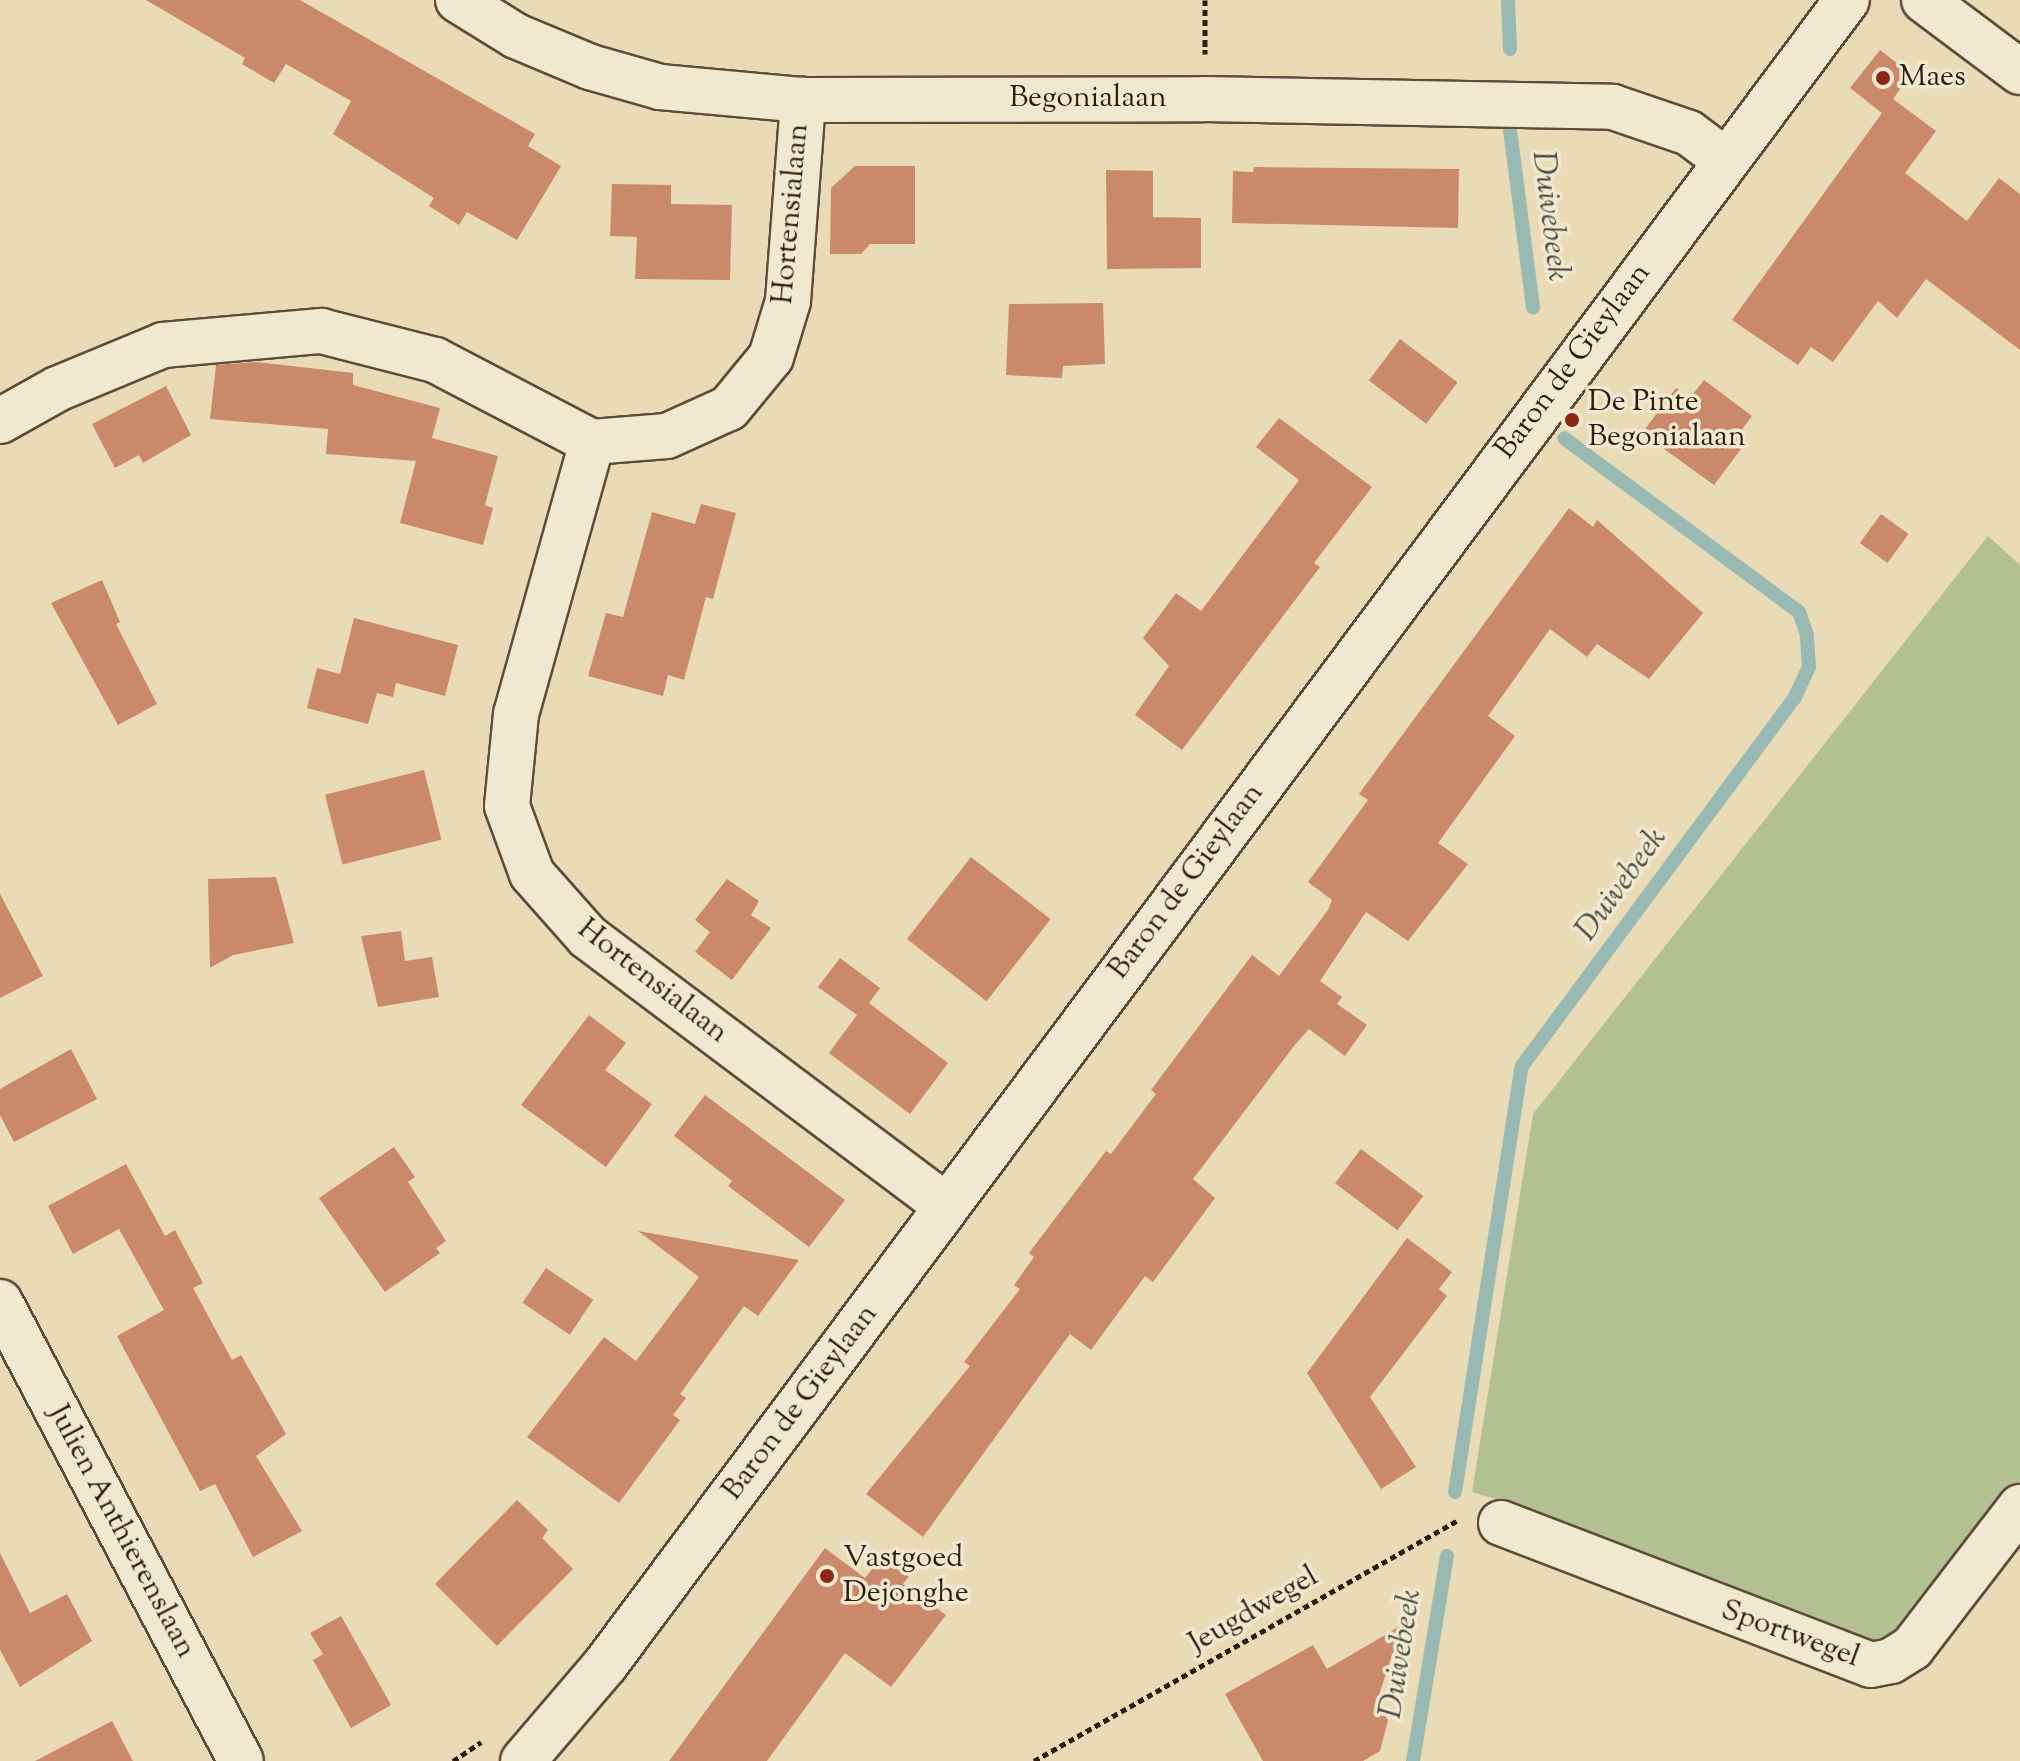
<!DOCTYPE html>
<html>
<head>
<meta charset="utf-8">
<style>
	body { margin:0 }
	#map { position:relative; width:2020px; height:1761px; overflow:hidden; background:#eadbb7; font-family:"Sorts Mill Goudy",serif }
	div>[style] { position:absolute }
	.green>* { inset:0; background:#b3c192 }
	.stream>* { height:14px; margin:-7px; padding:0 7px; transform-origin:7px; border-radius:7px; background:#98bab3 }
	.building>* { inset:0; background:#ca896a; transform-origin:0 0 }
	.path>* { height:5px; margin-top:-2.5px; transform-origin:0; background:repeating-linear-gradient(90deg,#2c1d0f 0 6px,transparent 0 10px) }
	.roads { filter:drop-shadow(2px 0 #5c4c39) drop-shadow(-2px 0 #5c4c39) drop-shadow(0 2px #5c4c39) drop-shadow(0 -2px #5c4c39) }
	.minor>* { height:44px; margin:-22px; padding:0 22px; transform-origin:22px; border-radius:22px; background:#f1e8d0 }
	.dots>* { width:22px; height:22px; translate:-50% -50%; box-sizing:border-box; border:4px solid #f1e8d0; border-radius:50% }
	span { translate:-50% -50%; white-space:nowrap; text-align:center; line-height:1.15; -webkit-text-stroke:7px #f1e8d0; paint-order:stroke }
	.poi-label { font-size:30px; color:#2c1d0f }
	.left { translate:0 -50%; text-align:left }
	.street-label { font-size:30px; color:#2c1d0f }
	.water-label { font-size:32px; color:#4c4c40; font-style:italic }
</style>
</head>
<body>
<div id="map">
	<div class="green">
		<i style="clip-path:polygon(1988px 536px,2020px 565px,2020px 1481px,1906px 1631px,1885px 1647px,1824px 1641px,1546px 1514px,1472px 1492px,1533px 1114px)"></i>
	</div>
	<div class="stream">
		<i style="left:1508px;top:0;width:49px;rotate:87.7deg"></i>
		<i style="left:1510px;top:130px;width:179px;rotate:82.6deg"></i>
		<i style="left:1455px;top:1492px;width:431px;rotate:-81.1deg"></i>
		<i style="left:1522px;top:1066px;width:457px;rotate:-53.5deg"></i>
		<i style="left:1794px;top:699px;width:35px;rotate:-65deg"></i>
		<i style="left:1809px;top:667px;width:32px;rotate:-94deg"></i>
		<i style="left:1807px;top:635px;width:24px;rotate:-109deg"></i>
		<i style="left:1799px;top:612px;width:292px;rotate:-143.5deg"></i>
		<i style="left:1413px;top:1761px;width:208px;rotate:-80.6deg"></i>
	</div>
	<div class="building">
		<i style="clip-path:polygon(146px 0,300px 0,535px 134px,528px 146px,561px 166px,517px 240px,467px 212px,459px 225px,429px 206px,434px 198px,333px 134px,351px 101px,286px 64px,274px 83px,242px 64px,245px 58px)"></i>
		<i style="clip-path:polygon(1880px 50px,1911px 74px,1893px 99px,1936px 131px,1905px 173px,1967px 221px,1999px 178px,2020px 194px,2020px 350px,1926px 279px,1897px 318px,1878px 301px,1833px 362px,1811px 347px,1798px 365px,1732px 320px,1882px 113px,1850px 88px)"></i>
		<i style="clip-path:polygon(855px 166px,915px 166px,915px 244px,870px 244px,861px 254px,830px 254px,831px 188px)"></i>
		<i style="clip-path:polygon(1254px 167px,1459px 169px,1458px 228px,1232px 223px,1233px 171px,1253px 172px)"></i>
		<i style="clip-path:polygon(1106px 170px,1153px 171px,1153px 217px,1201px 218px,1201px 268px,1107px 269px)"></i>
		<i style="clip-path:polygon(612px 184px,671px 185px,671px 204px,732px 205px,730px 280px,635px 279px,637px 237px,610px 236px)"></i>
		<i style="clip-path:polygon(1103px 303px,1105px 364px,1063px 366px,1062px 378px,1006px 375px,1009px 304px)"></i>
		<i style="left:1400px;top:339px;width:72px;height:52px;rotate:37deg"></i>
		<i style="clip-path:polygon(257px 362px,353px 373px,353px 385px,440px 408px,432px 438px,498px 456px,485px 505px,493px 508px,483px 545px,400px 523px,416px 461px,326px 454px,328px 429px,210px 419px,216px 365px)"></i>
		<i style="clip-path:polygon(1704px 380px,1752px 416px,1738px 435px,1747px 441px,1714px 485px,1642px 433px,1676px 388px,1690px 398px)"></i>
		<i style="clip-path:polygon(166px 386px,191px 435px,143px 463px,139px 455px,115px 468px,92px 424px)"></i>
		<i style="clip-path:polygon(1279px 418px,1372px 487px,1314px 563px,1320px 567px,1182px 750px,1135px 715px,1169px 666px,1143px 638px,1176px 593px,1201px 611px,1299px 480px,1256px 447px)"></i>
		<i style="clip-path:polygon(701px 504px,736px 513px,713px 599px,706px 597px,684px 680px,668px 675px,663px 696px,588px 676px,606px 613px,623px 617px,652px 512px,695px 524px)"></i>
		<i style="clip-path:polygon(1569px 508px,1593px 527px,1597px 520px,1703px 613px,1649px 679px,1597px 644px,1587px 657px,1550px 629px,1488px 716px,1515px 736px,1438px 843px,1468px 864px,1408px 941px,1366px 912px,1320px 981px,1342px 997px,1337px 1004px,1367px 1025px,1345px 1056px,1309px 1029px,1294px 1046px,1193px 1179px,1215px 1198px,1153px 1282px,1145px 1276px,1091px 1350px,1070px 1334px,923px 1537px,866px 1494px,970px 1366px,964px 1362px,1020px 1289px,1014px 1285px,1034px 1257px,1029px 1253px,1106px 1151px,1111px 1154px,1156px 1094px,1151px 1090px,1252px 955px,1279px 976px,1328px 910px,1332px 900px,1308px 882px,1368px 800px,1359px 794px)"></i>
		<i style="left:1881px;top:514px;width:34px;height:36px;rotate:36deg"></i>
		<i style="clip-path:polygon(102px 580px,120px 622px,116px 624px,157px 704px,118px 725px,51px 603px)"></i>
		<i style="clip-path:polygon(354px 618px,458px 645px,445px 696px,396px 683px,393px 697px,377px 693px,368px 724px,307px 708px,317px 668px,340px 674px)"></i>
		<i style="left:424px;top:770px;width:72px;height:102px;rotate:76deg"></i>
		<i style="left:971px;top:857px;width:101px;height:104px;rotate:38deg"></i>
		<i style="clip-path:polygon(276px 877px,294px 943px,233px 955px,210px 968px,208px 879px)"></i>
		<i style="clip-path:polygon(727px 879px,759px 901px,751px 915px,771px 928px,732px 980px,695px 952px,710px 932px,695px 920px)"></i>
		<i style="clip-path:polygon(0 894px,43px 976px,0 998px)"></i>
		<i style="clip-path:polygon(401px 931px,405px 961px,432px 957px,439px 997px,378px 1007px,361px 936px)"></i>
		<i style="clip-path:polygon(840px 958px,880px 988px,869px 1003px,948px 1063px,910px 1114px,829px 1053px,857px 1015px,818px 987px)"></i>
		<i style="clip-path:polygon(589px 1015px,626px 1043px,605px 1070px,652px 1104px,606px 1167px,521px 1105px)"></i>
		<i style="clip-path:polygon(71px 1049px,97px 1099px,14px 1142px,0 1115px,0 1089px)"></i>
		<i style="clip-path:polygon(705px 1095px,845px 1200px,809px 1247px,728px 1186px,732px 1181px,674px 1136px)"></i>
		<i style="clip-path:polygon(394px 1147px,415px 1177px,408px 1182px,446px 1241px,436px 1248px,440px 1253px,385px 1292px,319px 1198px)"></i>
		<i style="left:1361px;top:1149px;width:78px;height:43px;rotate:37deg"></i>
		<i style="clip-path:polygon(126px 1164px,165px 1236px,175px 1230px,203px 1283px,193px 1288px,232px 1360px,241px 1355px,286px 1434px,256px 1456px,302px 1531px,253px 1557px,215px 1484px,200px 1491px,117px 1336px,164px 1310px,119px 1229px,73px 1254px,48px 1206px)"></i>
		<i style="clip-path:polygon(638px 1231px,799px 1260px,758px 1316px,744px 1306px,680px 1394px,686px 1398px,673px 1415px,680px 1420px,619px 1503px,527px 1437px,604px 1337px,636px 1361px,699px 1277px)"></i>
		<i style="clip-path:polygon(1407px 1238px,1452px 1272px,1439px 1289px,1447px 1296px,1370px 1397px,1416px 1467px,1381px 1489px,1307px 1373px)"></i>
		<i style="left:546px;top:1268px;width:57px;height:42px;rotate:34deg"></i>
		<i style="clip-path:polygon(517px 1500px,548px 1530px,542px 1538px,573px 1569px,497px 1646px,435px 1584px)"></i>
		<i style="clip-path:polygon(825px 1548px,865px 1578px,882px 1556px,909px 1576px,903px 1584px,946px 1615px,891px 1687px,845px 1653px,767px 1761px,669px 1761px)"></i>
		<i style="clip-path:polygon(0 1553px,30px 1613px,67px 1594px,92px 1641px,20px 1687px,0 1650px)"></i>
		<i style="clip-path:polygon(341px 1616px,391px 1705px,351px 1728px,313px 1660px,323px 1654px,310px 1633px)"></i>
		<i style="clip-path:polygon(1402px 1625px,1377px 1701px,1388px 1720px,1380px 1751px,1363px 1761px,1263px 1761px,1225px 1694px,1313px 1645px,1327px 1669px)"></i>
		<i style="clip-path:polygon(112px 1721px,133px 1761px,35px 1761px)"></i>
	</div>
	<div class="path">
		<i style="left:1205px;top:0;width:54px;rotate:90deg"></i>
		<i style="left:453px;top:1761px;width:34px;rotate:-34deg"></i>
		<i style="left:1034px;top:1761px;width:486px;rotate:-29.6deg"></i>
	</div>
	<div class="roads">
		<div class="minor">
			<i style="left:458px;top:0;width:68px;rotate:31.8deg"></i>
			<i style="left:516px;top:36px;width:80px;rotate:22.7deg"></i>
			<i style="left:590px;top:67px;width:73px;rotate:15.9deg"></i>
			<i style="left:660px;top:87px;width:144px;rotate:5.2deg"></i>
			<i style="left:803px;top:100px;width:401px;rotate:-0.1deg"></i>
			<i style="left:1204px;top:99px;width:409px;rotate:1.1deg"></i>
			<i style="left:1613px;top:107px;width:80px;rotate:18.9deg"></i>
			<i style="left:1689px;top:133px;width:45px;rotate:36.9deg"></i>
			<i style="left:1924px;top:0;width:120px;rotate:36.9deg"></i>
			<i style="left:0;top:421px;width:65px;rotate:-29.3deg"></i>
			<i style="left:57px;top:389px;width:115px;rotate:-22.5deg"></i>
			<i style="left:163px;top:345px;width:159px;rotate:-5.1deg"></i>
			<i style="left:321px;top:331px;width:118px;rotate:14.3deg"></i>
			<i style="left:435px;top:360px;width:177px;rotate:27.6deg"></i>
			<i style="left:592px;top:442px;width:75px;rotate:-4.6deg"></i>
			<i style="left:667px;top:436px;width:68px;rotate:-24.3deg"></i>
			<i style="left:729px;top:408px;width:66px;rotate:-50.5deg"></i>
			<i style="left:771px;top:357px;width:59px;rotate:-73.1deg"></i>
			<i style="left:788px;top:301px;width:202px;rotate:-85.7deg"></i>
			<i style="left:592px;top:442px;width:282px;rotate:105.6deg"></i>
			<i style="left:516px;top:714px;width:92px;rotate:95.6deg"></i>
			<i style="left:507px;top:806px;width:72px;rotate:69.8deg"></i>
			<i style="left:532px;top:874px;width:84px;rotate:48.4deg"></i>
			<i style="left:588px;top:937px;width:448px;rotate:36.9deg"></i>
			<i style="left:0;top:1302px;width:518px;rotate:62.3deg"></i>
			<i style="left:1501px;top:1523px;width:396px;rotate:21deg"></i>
			<i style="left:1871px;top:1665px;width:20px;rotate:-11deg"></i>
			<i style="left:1891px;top:1661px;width:25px;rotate:-32deg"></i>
			<i style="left:1912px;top:1648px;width:178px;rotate:-52.5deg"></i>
			<i style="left:523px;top:1761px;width:126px;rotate:-49.5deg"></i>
			<i style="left:605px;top:1665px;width:2077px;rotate:-53.28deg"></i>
		</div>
	</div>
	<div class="dots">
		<i style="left:1883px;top:78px;background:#8f2418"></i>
		<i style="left:1572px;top:420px;background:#8f2418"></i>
		<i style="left:827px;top:1576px;background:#8f2418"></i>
	</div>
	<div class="poi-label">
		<span class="left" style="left:1899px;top:78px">Maes</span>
		<span class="left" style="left:1588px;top:420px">De Pinte<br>Begonialaan</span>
		<span class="left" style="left:843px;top:1576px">Vastgoed<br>Dejonghe</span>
	</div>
	<div class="street-label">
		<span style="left:1088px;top:99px">Begonialaan</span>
		<span style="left:792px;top:214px;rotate:-85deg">Hortensialaan</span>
		<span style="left:1574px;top:362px;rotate:-53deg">Baron de Gieylaan</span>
		<span style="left:1187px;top:882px;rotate:-53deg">Baron de Gieylaan</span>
		<span style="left:652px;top:982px;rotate:38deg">Hortensialaan</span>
		<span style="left:801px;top:1403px;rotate:-53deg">Baron de Gieylaan</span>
		<span style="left:121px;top:1532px;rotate:62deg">Julien Anthierenslaan</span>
		<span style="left:1254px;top:1611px;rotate:-30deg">Jeugdwegel</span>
		<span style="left:1790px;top:1635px;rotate:20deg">Sportwegel</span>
	</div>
	<div class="water-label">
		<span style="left:1549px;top:216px;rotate:83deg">Duivebeek</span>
		<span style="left:1622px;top:885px;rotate:-54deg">Duivebeek</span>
		<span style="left:1402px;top:1654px;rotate:-81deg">Duivebeek</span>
	</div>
</div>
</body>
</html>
